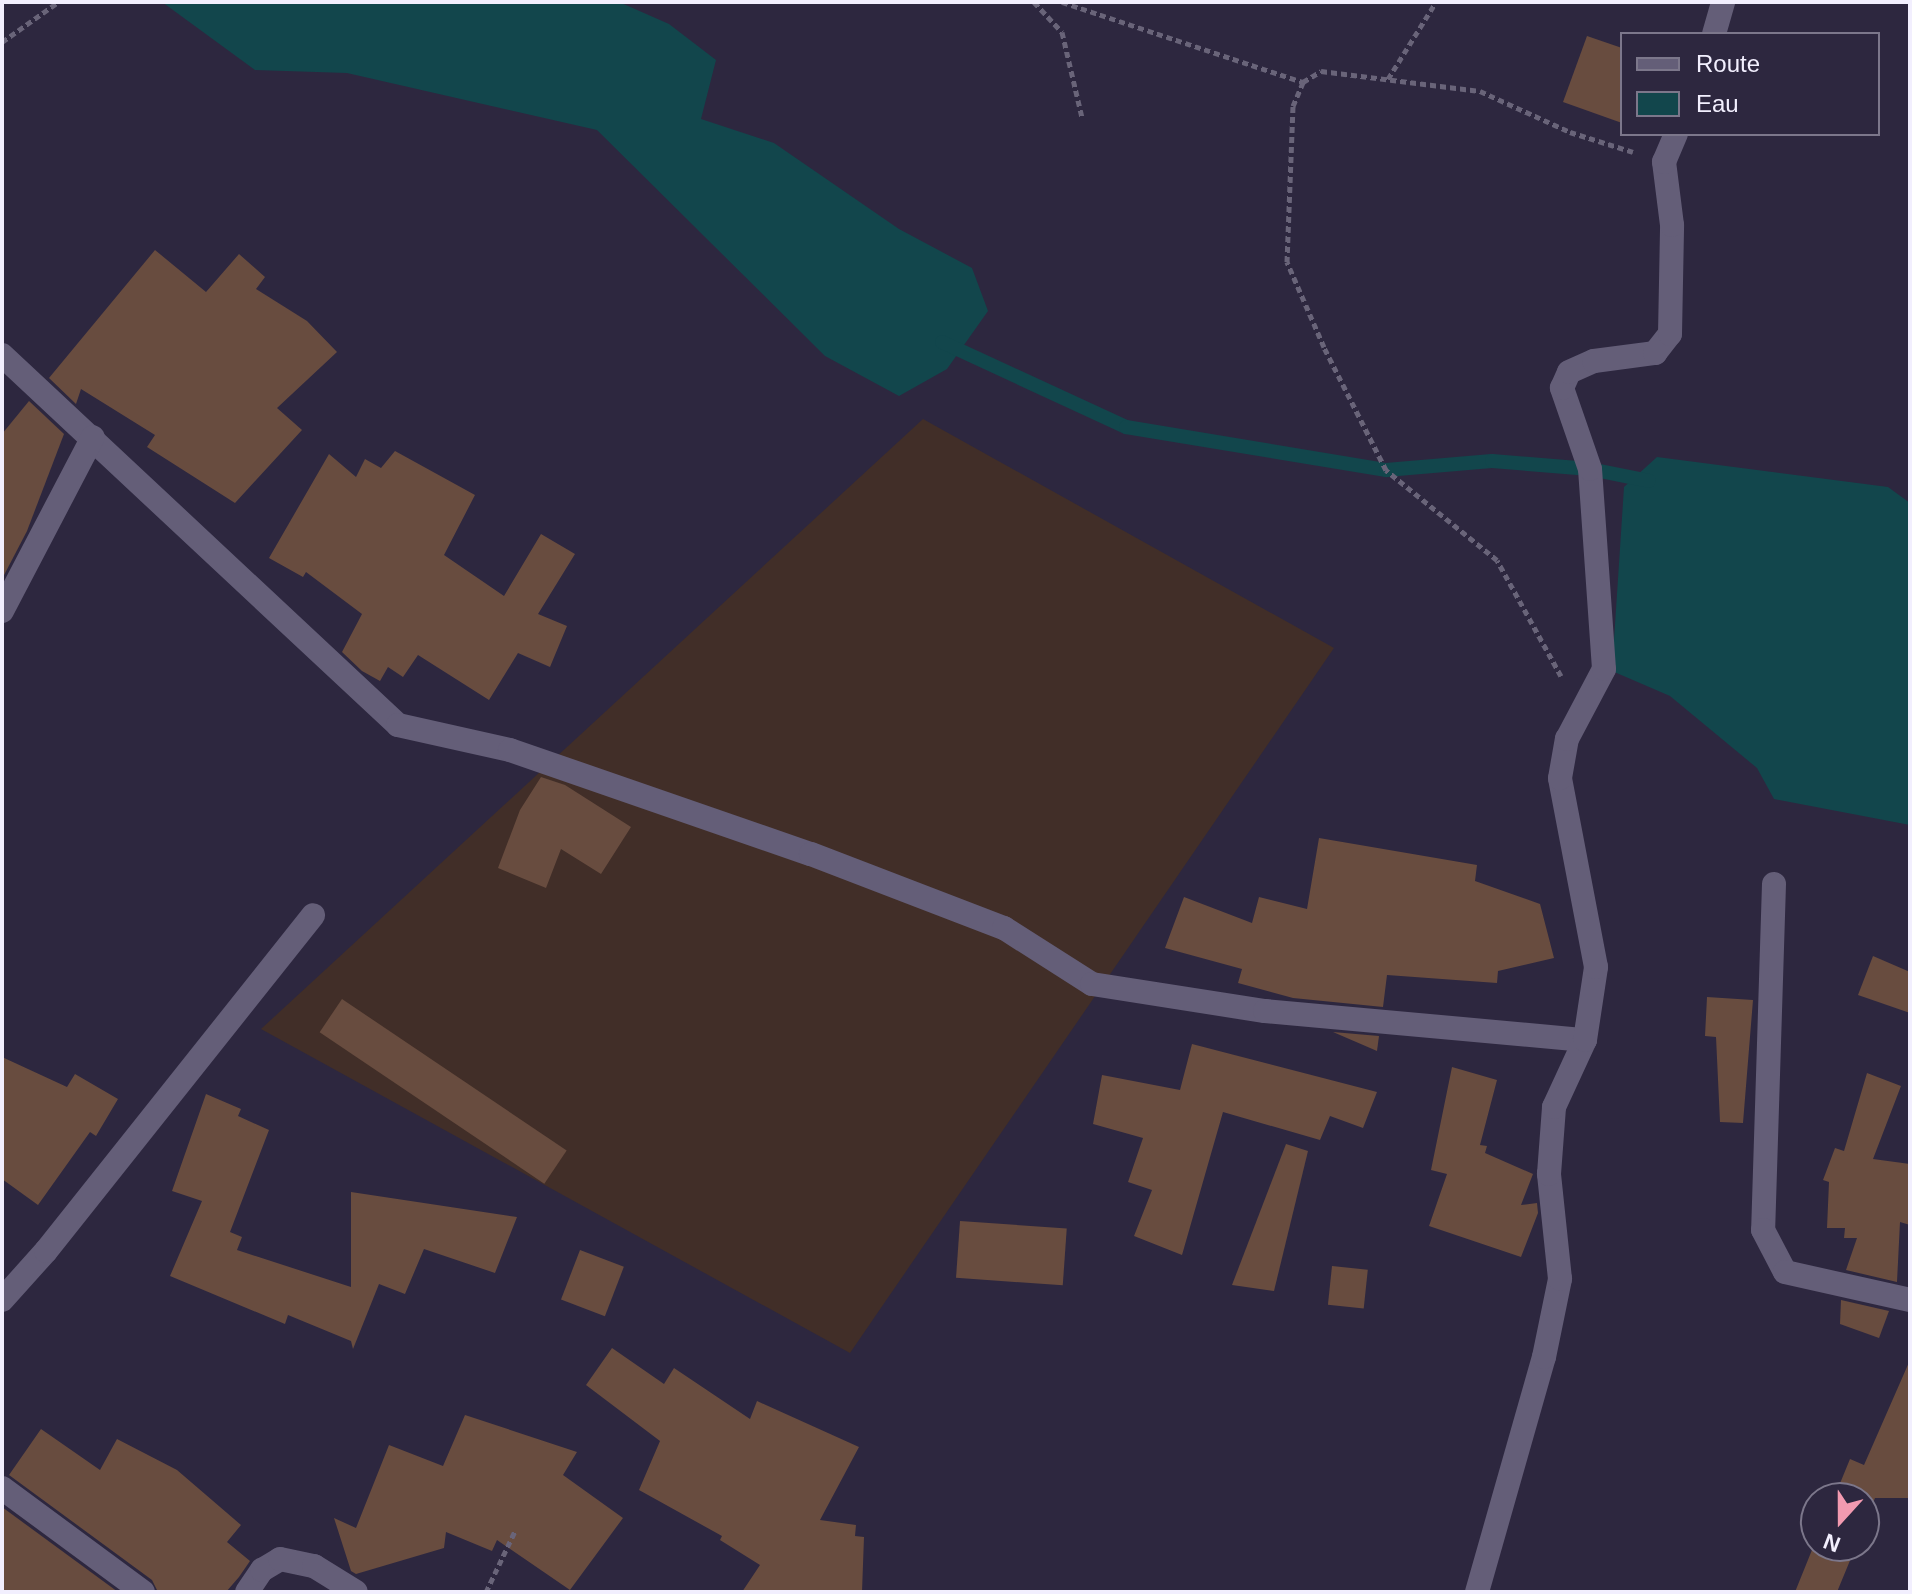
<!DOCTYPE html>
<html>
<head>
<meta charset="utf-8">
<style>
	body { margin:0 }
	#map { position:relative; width:1912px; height:1594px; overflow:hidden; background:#2d273f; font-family:Arial,sans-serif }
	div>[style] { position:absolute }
	.education>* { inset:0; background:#412e28 }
	.water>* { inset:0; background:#12464c }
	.stream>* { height:14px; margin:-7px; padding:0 7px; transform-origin:7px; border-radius:7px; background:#12464c }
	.building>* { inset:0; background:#684c3f; transform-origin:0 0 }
	.path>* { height:5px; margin-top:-2.5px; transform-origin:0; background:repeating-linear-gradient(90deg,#696479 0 6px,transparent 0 10px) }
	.street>* { height:24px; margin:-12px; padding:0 12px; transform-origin:12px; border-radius:12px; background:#645e78 }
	span { translate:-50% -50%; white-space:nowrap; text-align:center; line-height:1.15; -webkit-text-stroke:6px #2d273f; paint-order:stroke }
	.frame { position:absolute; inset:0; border:4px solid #f2effe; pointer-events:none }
	.legend { position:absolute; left:1620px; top:32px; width:260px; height:104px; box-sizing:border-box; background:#2d273f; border:2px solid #7c778b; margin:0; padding:10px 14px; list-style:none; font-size:24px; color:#f2effe }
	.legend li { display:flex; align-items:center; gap:16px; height:40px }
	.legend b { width:40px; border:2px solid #7c778b }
	.north { position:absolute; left:1800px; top:1482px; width:80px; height:80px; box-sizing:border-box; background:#2d273f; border:2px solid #7c778b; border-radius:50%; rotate:201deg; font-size:22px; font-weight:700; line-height:32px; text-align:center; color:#f2effe }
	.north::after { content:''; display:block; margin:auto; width:28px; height:36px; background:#f29ab0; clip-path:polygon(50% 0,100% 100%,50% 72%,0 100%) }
</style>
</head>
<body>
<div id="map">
	<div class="education">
		<i style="clip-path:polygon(923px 419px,1334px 648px,850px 1353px,261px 1029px)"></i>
	</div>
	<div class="water">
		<i style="clip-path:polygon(162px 2px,619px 2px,669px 24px,716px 60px,701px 119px,774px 143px,899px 229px,972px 268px,988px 311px,947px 369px,899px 396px,825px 356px,597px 130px,347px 73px,255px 70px)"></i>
		<i style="clip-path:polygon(1657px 457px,1888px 487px,1910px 503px,1910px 825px,1774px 799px,1757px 768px,1670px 696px,1612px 671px,1624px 487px)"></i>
	</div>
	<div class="stream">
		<i style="left:942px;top:342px;width:203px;rotate:24.8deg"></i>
		<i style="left:1126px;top:427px;width:264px;rotate:9.4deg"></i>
		<i style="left:1386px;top:470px;width:106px;rotate:-4.9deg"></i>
		<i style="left:1492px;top:461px;width:98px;rotate:4.7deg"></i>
		<i style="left:1590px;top:469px;width:60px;rotate:11.5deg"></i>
	</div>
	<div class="building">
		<i style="clip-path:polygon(1587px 36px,1622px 48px,1622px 123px,1563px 102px)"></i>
		<i style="clip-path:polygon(155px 250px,206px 292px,239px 254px,265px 277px,256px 289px,307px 321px,337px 352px,277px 408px,302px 430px,235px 503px,147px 447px,155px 435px,81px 389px,76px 404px,49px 378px)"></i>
		<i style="clip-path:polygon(29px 401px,64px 434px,27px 531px,2px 579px,2px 434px)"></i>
		<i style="clip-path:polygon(395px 451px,475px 495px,444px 555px,504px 596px,541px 534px,575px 554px,538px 614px,567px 626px,550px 667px,518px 653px,489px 700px,418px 655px,403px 677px,388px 667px,380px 681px,362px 671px,342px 652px,362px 614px,306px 572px,303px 577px,269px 558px,329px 454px,356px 477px,365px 459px,381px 468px)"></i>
		<i style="clip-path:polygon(541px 777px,565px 785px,631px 827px,601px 874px,561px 849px,546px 888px,498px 868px,520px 810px)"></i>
		<i style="clip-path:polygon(1319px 838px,1477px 865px,1475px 881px,1540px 904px,1554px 958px,1498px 971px,1497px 983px,1387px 975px,1383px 1007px,1293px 998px,1238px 983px,1242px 969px,1165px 948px,1184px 897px,1252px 923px,1259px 897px,1307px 909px)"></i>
		<i style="clip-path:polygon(1873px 956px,1910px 972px,1910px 1013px,1858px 995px)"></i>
		<i style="clip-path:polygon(1707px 997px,1753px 1000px,1743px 1123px,1720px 1122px,1716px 1037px,1705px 1036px)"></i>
		<i style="left:342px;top:999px;width:271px;height:40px;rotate:34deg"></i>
		<i style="clip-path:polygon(1333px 1032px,1379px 1036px,1377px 1051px)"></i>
		<i style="clip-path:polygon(1192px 1044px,1377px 1092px,1363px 1128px,1330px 1116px,1320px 1140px,1223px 1112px,1182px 1255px,1134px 1236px,1152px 1190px,1128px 1182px,1143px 1138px,1093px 1124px,1102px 1075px,1180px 1090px)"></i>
		<i style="clip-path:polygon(2px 1057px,67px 1087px,75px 1074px,118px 1099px,96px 1136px,90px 1132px,38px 1205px,2px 1179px)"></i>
		<i style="clip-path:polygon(1452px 1067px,1497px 1080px,1480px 1145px,1487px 1146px,1485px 1153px,1533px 1174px,1521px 1205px,1537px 1203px,1538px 1213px,1521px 1257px,1429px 1226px,1447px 1174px,1431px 1170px)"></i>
		<i style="clip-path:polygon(1867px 1073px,1901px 1086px,1873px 1159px,1910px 1164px,1910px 1225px,1900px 1222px,1897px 1282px,1846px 1270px,1857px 1238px,1844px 1238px,1845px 1228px,1827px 1228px,1829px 1182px,1823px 1180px,1835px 1148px,1844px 1151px)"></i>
		<i style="clip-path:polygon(206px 1094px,241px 1109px,238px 1116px,269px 1130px,230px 1232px,242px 1237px,237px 1250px,351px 1287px,351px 1192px,517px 1217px,495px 1273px,424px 1249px,405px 1294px,379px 1284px,353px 1349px,351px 1341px,288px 1315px,285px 1324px,170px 1276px,202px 1201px,172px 1191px)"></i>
		<i style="clip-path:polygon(1286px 1144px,1308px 1151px,1274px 1291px,1232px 1285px)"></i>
		<i style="left:960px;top:1221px;width:107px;height:57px;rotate:4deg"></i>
		<i style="left:580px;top:1250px;width:47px;height:53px;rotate:21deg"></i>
		<i style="left:1332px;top:1266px;width:36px;height:39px;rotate:6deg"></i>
		<i style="clip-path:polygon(1841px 1300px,1889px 1311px,1879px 1338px,1840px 1324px)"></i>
		<i style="clip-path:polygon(612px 1348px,664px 1384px,674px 1368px,750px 1419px,757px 1401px,859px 1447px,820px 1520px,856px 1525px,855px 1536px,864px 1537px,862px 1592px,742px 1592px,760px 1565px,720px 1540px,722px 1536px,639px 1490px,660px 1441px,586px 1385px)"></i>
		<i style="clip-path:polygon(1910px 1360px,1910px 1498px,1875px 1498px,1864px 1525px,1864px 1498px,1834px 1498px,1850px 1459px,1864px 1465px)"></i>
		<i style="clip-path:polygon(465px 1415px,577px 1452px,563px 1475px,623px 1518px,570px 1590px,497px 1540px,492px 1551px,446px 1532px,444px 1548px,356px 1574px,351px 1571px,334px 1518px,356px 1528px,389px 1445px,443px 1466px)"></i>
		<i style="clip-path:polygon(41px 1429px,100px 1470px,117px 1439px,177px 1470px,241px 1525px,227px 1542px,250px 1561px,239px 1577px,226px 1592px,158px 1592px,152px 1580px,9px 1475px)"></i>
		<i style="clip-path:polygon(2px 1507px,118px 1592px,2px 1592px)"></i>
		<i style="clip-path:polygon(1816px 1540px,1816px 1546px,1856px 1546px,1837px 1592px,1795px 1592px)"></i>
	</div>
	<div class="path">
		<i style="left:1034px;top:2px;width:41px;rotate:47deg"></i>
		<i style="left:1062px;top:32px;width:87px;rotate:76.8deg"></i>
		<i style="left:1062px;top:2px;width:254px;rotate:18.4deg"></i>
		<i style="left:2px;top:42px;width:69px;rotate:-35.5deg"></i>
		<i style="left:1388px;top:79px;width:91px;rotate:-58.1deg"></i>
		<i style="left:1561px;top:676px;width:132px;rotate:-118.9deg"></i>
		<i style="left:1497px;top:560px;width:143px;rotate:-141deg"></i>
		<i style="left:1386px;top:470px;width:138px;rotate:-116.8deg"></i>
		<i style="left:1324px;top:347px;width:93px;rotate:-113.5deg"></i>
		<i style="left:1287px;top:262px;width:156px;rotate:-87.8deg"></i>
		<i style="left:1293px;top:106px;width:26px;rotate:-67deg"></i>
		<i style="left:1303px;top:82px;width:21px;rotate:-31deg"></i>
		<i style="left:1321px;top:71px;width:160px;rotate:7.2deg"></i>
		<i style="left:1480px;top:91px;width:99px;rotate:24.5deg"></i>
		<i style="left:1570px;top:132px;width:66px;rotate:17.6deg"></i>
		<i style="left:486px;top:1592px;width:68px;rotate:-64.6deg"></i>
	</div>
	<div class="street">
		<i style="left:1714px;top:34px;width:33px;rotate:-74deg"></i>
		<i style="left:2px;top:355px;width:542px;rotate:43.06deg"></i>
		<i style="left:398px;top:725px;width:115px;rotate:12.6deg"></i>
		<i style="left:510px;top:750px;width:318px;rotate:19.1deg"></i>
		<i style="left:811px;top:854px;width:207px;rotate:21deg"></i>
		<i style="left:1004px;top:928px;width:104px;rotate:32.5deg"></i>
		<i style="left:1092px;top:984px;width:175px;rotate:8.9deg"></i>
		<i style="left:1265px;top:1011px;width:321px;rotate:5.2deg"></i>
		<i style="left:2px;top:611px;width:196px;rotate:-62.4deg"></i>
		<i style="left:1774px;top:884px;width:346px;rotate:91.8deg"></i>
		<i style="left:1763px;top:1230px;width:47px;rotate:62.4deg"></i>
		<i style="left:1785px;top:1272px;width:128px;rotate:12.6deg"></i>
		<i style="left:2px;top:1300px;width:66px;rotate:-48.1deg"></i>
		<i style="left:46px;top:1251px;width:429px;rotate:-51.5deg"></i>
		<i style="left:2px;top:1488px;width:175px;rotate:36.4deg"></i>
		<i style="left:247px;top:1592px;width:27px;rotate:-56deg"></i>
		<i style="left:262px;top:1570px;width:21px;rotate:-31deg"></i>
		<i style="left:280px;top:1559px;width:35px;rotate:12deg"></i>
		<i style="left:314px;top:1566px;width:49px;rotate:31.8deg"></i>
		<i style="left:1477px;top:1592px;width:244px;rotate:-74.1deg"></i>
		<i style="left:1544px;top:1357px;width:80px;rotate:-78.4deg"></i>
		<i style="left:1560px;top:1279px;width:106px;rotate:-96deg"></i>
		<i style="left:1549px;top:1174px;width:67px;rotate:-85.7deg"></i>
		<i style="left:1554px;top:1107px;width:74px;rotate:-65.2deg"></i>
		<i style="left:1585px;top:1040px;width:74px;rotate:-81.4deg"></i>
		<i style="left:1596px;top:967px;width:192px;rotate:-100.8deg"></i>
		<i style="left:1560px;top:778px;width:40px;rotate:-80deg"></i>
		<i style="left:1567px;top:739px;width:79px;rotate:-62.1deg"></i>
		<i style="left:1604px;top:669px;width:200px;rotate:-94deg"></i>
		<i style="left:1590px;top:469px;width:86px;rotate:-109.1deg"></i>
		<i style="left:1562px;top:388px;width:17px;rotate:-66deg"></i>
		<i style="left:1569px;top:372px;width:27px;rotate:-24deg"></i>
		<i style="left:1594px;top:361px;width:62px;rotate:-7.5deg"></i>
		<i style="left:1655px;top:353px;width:24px;rotate:-52deg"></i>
		<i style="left:1670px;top:334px;width:109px;rotate:-88.9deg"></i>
		<i style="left:1672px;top:225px;width:64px;rotate:-97.2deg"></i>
		<i style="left:1664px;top:162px;width:30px;rotate:-67deg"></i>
	</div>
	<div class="frame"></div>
	<ul class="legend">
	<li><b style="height:10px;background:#645e78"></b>Route</li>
	<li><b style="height:22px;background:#12464c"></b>Eau</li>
	</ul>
	<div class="north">N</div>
</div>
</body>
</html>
